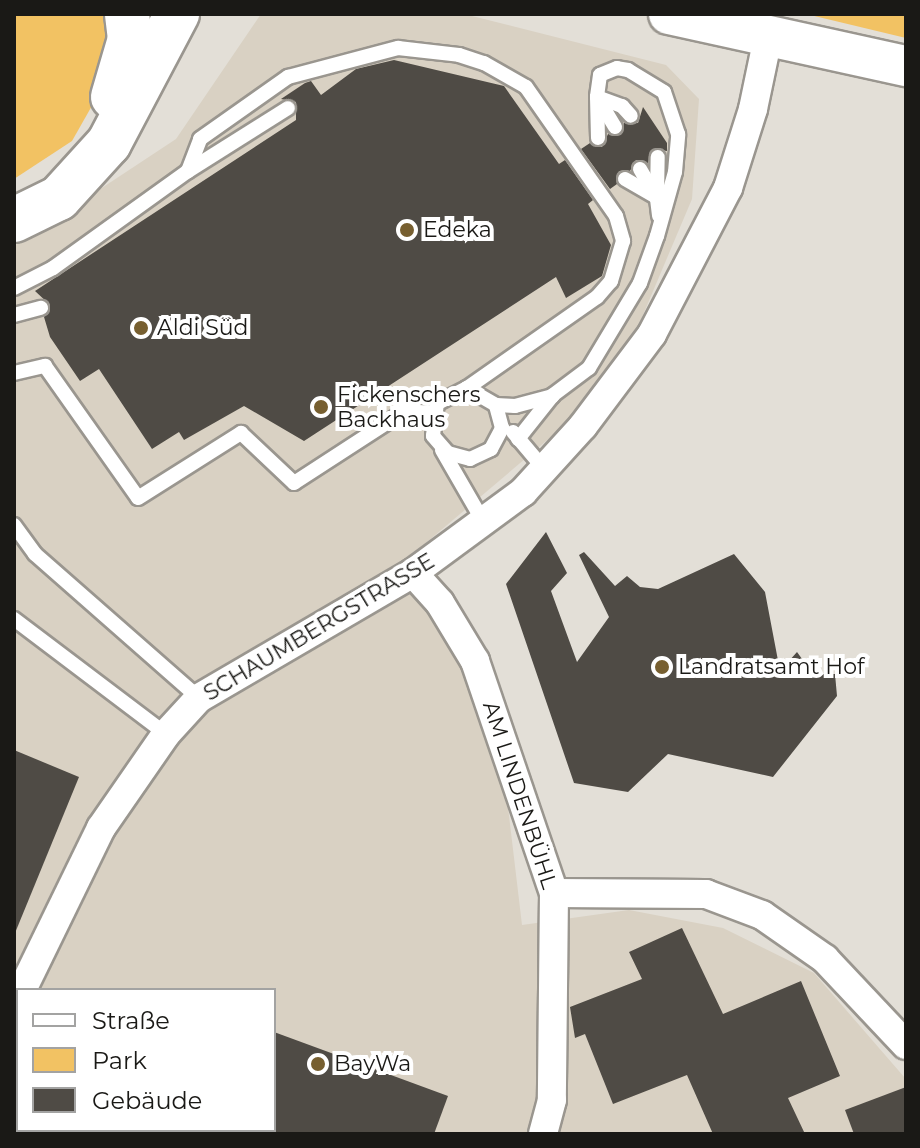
<!DOCTYPE html>
<html>
<head>
<meta charset="utf-8">
<style>
	body { margin:0 }
	#map { position:relative; width:920px; height:1148px; overflow:hidden; background:#e3dfd7; font-family:Montserrat,sans-serif }
	div>[style] { position:absolute }
	.built>* { inset:0; background:#d9d1c3 }
	.green>* { inset:0; background:#f2c263 }
	.building>* { inset:0; background:#4f4b45 }
	.roads { filter:drop-shadow(2px 0 #9a968f) drop-shadow(-2px 0 #9a968f) drop-shadow(0 2px #9a968f) drop-shadow(0 -2px #9a968f) }
	.lane>* { height:14px; margin:-7px; padding:0 7px; transform-origin:7px; border-radius:7px; background:#fff }
	.street>* { height:28px; margin:-14px; padding:0 14px; transform-origin:14px; border-radius:14px; background:#fff }
	.secondary>* { height:40px; margin:-20px; padding:0 20px; transform-origin:20px; border-radius:20px; background:#fff }
	.highway>* { height:44px; margin:-22px; padding:0 22px; transform-origin:22px; border-radius:22px; background:#fff }
	.dots>* { width:22px; height:22px; translate:-50% -50%; box-sizing:border-box; border:4px solid #fff; border-radius:50% }
	span { translate:-50% -50%; white-space:nowrap; text-align:center; line-height:1.15; -webkit-text-stroke:8px #fff; paint-order:stroke }
	.poi-label { font-size:22px; color:#1a1916 }
	.left { translate:0 -50%; text-align:left }
	.street-label { font-size:22px; color:#1a1916 }
	.frame { position:absolute; inset:0; border:16px solid #1a1916; pointer-events:none }
	.legend { position:absolute; left:16px; top:988px; width:260px; height:144px; box-sizing:border-box; background:#fff; border:2px solid #a3a3a2; margin:0; padding:10px 14px; list-style:none; font-size:24px; color:#1a1916 }
	.legend li { display:flex; align-items:center; gap:16px; height:40px }
	.legend b { width:40px; border:2px solid #a3a3a2 }
</style>
</head>
<body>
<div id="map">
	<div class="built">
		<i style="clip-path:polygon(evenodd,261px 14px,464px 14px,666px 65px,699px 99px,692px 199px,637px 329px,571px 420px,401px 564px,463px 665px,505px 782px,522px 925px,629px 910px,723px 928px,814px 973px,905px 1078px,906px 1134px,14px 1134px,14px 246px,176px 139px,261px 14px,18px 990px,274px 990px,274px 1130px,18px 1130px,18px 990px)"></i>
	</div>
	<div class="green">
		<i style="clip-path:polygon(14px 14px,110px 14px,106px 81px,72px 141px,14px 179px)"></i>
		<i style="clip-path:polygon(806px 14px,906px 14px,906px 38px)"></i>
	</div>
	<div class="building">
		<i style="clip-path:polygon(394px 60px,504px 86px,559px 164px,565px 160px,593px 200px,588px 204px,611px 245px,602px 276px,566px 298px,556px 277px,304px 441px,244px 406px,184px 440px,179px 432px,152px 449px,99px 369px,80px 381px,50px 337px,44px 317px,50px 305px,35px 291px,296px 120px,296px 102px,281px 99px,305px 83px,311px 81px,321px 95px,356px 69px)"></i>
		<i style="clip-path:polygon(643px 107px,667px 143px,667px 151px,653px 149px,648px 163px,636px 160px,630px 171px,619px 171px,617px 184px,610px 189px,581px 149px,590px 143px,602px 147px,608px 134px,621px 135px,624px 123px,638px 123px)"></i>
		<i style="clip-path:polygon(546px 532px,567px 573px,551px 591px,577px 662px,609px 617px,579px 555px,584px 552px,615px 586px,627px 576px,640px 587px,658px 589px,734px 554px,765px 592px,780px 671px,797px 652px,813px 674px,835px 674px,837px 696px,773px 777px,668px 754px,628px 792px,574px 783px,506px 584px)"></i>
		<i style="clip-path:polygon(14px 750px,79px 777px,15px 933px,14px 933px)"></i>
		<i style="clip-path:polygon(682px 928px,723px 1014px,801px 981px,840px 1076px,788px 1098px,805px 1134px,713px 1134px,687px 1075px,613px 1104px,585px 1034px,575px 1038px,570px 1007px,642px 979px,629px 952px)"></i>
		<i style="clip-path:polygon(274px 1032px,448px 1096px,434px 1134px,274px 1134px)"></i>
		<i style="clip-path:polygon(906px 1087px,906px 1134px,854px 1134px,845px 1110px)"></i>
	</div>
	<div class="roads">
		<div class="lane">
			<i style="left:598px;top:138px;width:41px;rotate:-91.4deg"></i>
			<i style="left:597px;top:97px;width:27px;rotate:20deg"></i>
			<i style="left:622px;top:106px;width:13px;rotate:48deg"></i>
			<i style="left:640px;top:169px;width:34px;rotate:60deg"></i>
			<i style="left:657px;top:199px;width:17px;rotate:83deg"></i>
			<i style="left:188px;top:171px;width:118px;rotate:-32.2deg"></i>
			<i style="left:625px;top:179px;width:34px;rotate:30deg"></i>
			<i style="left:657px;top:196px;width:39px;rotate:-89deg"></i>
			<i style="left:14px;top:288px;width:44px;rotate:-27.1deg"></i>
			<i style="left:53px;top:268px;width:166px;rotate:-35.7deg"></i>
			<i style="left:188px;top:171px;width:34px;rotate:-69deg"></i>
			<i style="left:200px;top:139px;width:108px;rotate:-35.2deg"></i>
			<i style="left:288px;top:77px;width:114px;rotate:-14.8deg"></i>
			<i style="left:398px;top:48px;width:61px;rotate:6.5deg"></i>
			<i style="left:459px;top:55px;width:26px;rotate:18deg"></i>
			<i style="left:484px;top:63px;width:48px;rotate:29.7deg"></i>
			<i style="left:526px;top:87px;width:157px;rotate:55.1deg"></i>
			<i style="left:616px;top:216px;width:26px;rotate:74deg"></i>
			<i style="left:623px;top:241px;width:42px;rotate:106.7deg"></i>
			<i style="left:611px;top:281px;width:21px;rotate:131deg"></i>
			<i style="left:597px;top:297px;width:159px;rotate:145deg"></i>
			<i style="left:467px;top:388px;width:34px;rotate:153deg"></i>
			<i style="left:437px;top:403px;width:33px;rotate:97deg"></i>
			<i style="left:433px;top:436px;width:23px;rotate:49deg"></i>
			<i style="left:448px;top:453px;width:23px;rotate:15deg"></i>
			<i style="left:470px;top:459px;width:23px;rotate:-25deg"></i>
			<i style="left:491px;top:449px;width:24px;rotate:-62deg"></i>
			<i style="left:502px;top:428px;width:24px;rotate:-105deg"></i>
			<i style="left:496px;top:405px;width:34px;rotate:-150deg"></i>
			<i style="left:14px;top:315px;width:28px;rotate:-15deg"></i>
			<i style="left:14px;top:373px;width:32px;rotate:-13deg"></i>
			<i style="left:45px;top:366px;width:161px;rotate:54.8deg"></i>
			<i style="left:138px;top:498px;width:122px;rotate:-32.3deg"></i>
			<i style="left:241px;top:433px;width:73px;rotate:43.3deg"></i>
			<i style="left:294px;top:483px;width:132px;rotate:-33deg"></i>
			<i style="left:405px;top:411px;width:28px;rotate:4deg"></i>
			<i style="left:496px;top:405px;width:19px;rotate:3deg"></i>
			<i style="left:515px;top:406px;width:39px;rotate:-15deg"></i>
			<i style="left:513px;top:432px;width:51px;rotate:49.8deg"></i>
			<i style="left:518px;top:439px;width:56px;rotate:-51.5deg"></i>
			<i style="left:553px;top:395px;width:45px;rotate:-36.9deg"></i>
			<i style="left:589px;top:368px;width:99px;rotate:-59deg"></i>
			<i style="left:640px;top:283px;width:50px;rotate:-70.1deg"></i>
			<i style="left:657px;top:236px;width:66px;rotate:-74.3deg"></i>
			<i style="left:675px;top:172px;width:38px;rotate:-85deg"></i>
			<i style="left:678px;top:134px;width:44px;rotate:-108.4deg"></i>
			<i style="left:664px;top:92px;width:42px;rotate:-148.6deg"></i>
			<i style="left:628px;top:70px;width:11px;rotate:-170deg"></i>
			<i style="left:617px;top:68px;width:18px;rotate:158deg"></i>
			<i style="left:600px;top:75px;width:22px;rotate:98deg"></i>
			<i style="left:597px;top:97px;width:35px;rotate:59deg"></i>
			<i style="left:442px;top:450px;width:82px;rotate:60deg"></i>
			<i style="left:14px;top:525px;width:36px;rotate:54deg"></i>
			<i style="left:35px;top:554px;width:218px;rotate:41.3deg"></i>
			<i style="left:14px;top:619px;width:191px;rotate:37.1deg"></i>
		</div>
		<div class="street">
			<i style="left:413px;top:573px;width:40px;rotate:48deg"></i>
			<i style="left:440px;top:603px;width:68px;rotate:58.9deg"></i>
			<i style="left:475px;top:661px;width:245px;rotate:71.2deg"></i>
			<i style="left:554px;top:893px;width:207px;rotate:90.6deg"></i>
			<i style="left:552px;top:1100px;width:35px;rotate:105deg"></i>
			<i style="left:554px;top:893px;width:152px;rotate:0.4deg"></i>
			<i style="left:706px;top:894px;width:60px;rotate:20.6deg"></i>
			<i style="left:762px;top:915px;width:77px;rotate:34.9deg"></i>
			<i style="left:825px;top:959px;width:118px;rotate:46.7deg"></i>
			<i style="left:22px;top:990px;width:180px;rotate:-64deg"></i>
			<i style="left:101px;top:828px;width:114px;rotate:-55.3deg"></i>
			<i style="left:166px;top:734px;width:49px;rotate:-47.5deg"></i>
			<i style="left:199px;top:698px;width:248px;rotate:-30.3deg"></i>
			<i style="left:413px;top:573px;width:137px;rotate:-36.4deg"></i>
			<i style="left:523px;top:492px;width:89px;rotate:-47.7deg"></i>
			<i style="left:583px;top:426px;width:115px;rotate:-53.1deg"></i>
			<i style="left:652px;top:334px;width:165px;rotate:-62.5deg"></i>
			<i style="left:728px;top:188px;width:83px;rotate:-72.4deg"></i>
			<i style="left:753px;top:109px;width:74px;rotate:-78.2deg"></i>
		</div>
		<div class="secondary">
			<i style="left:669px;top:14px;width:243px;rotate:12.4deg"></i>
		</div>
		<div class="highway">
			<i style="left:113px;top:97px;width:60px;rotate:-73.7deg"></i>
			<i style="left:130px;top:39px;width:25px;rotate:-97deg"></i>
			<i style="left:14px;top:220px;width:50px;rotate:-26.1deg"></i>
			<i style="left:59px;top:198px;width:74px;rotate:-47.7deg"></i>
			<i style="left:109px;top:143px;width:146px;rotate:-62.2deg"></i>
		</div>
	</div>
	<div class="dots">
		<i style="left:407px;top:230px;background:#775f30"></i>
		<i style="left:141px;top:328px;background:#775f30"></i>
		<i style="left:321px;top:407px;background:#775f30"></i>
		<i style="left:662px;top:667px;background:#775f30"></i>
		<i style="left:318px;top:1064px;background:#775f30"></i>
	</div>
	<div class="poi-label">
		<span class="left" style="left:423px;top:230px">Edeka</span>
		<span class="left" style="left:157px;top:328px">Aldi Süd</span>
		<span class="left" style="left:337px;top:407px">Fickenschers<br>Backhaus</span>
		<span class="left" style="left:678px;top:667px">Landratsamt Hof</span>
		<span class="left" style="left:334px;top:1064px">BayWa</span>
	</div>
	<div class="street-label">
		<span style="left:319px;top:627px;rotate:-31deg">SCHAUMBERGSTRASSE</span>
		<span style="left:520px;top:795px;rotate:72deg">AM LINDENBÜHL</span>
	</div>
	<div class="frame"></div>
	<ul class="legend">
	<li><b style="height:10px;background:#fff"></b>Straße</li>
	<li><b style="height:22px;background:#f2c263"></b>Park</li>
	<li><b style="height:22px;background:#4f4b45"></b>Gebäude</li>
	</ul>
</div>
</body>
</html>
